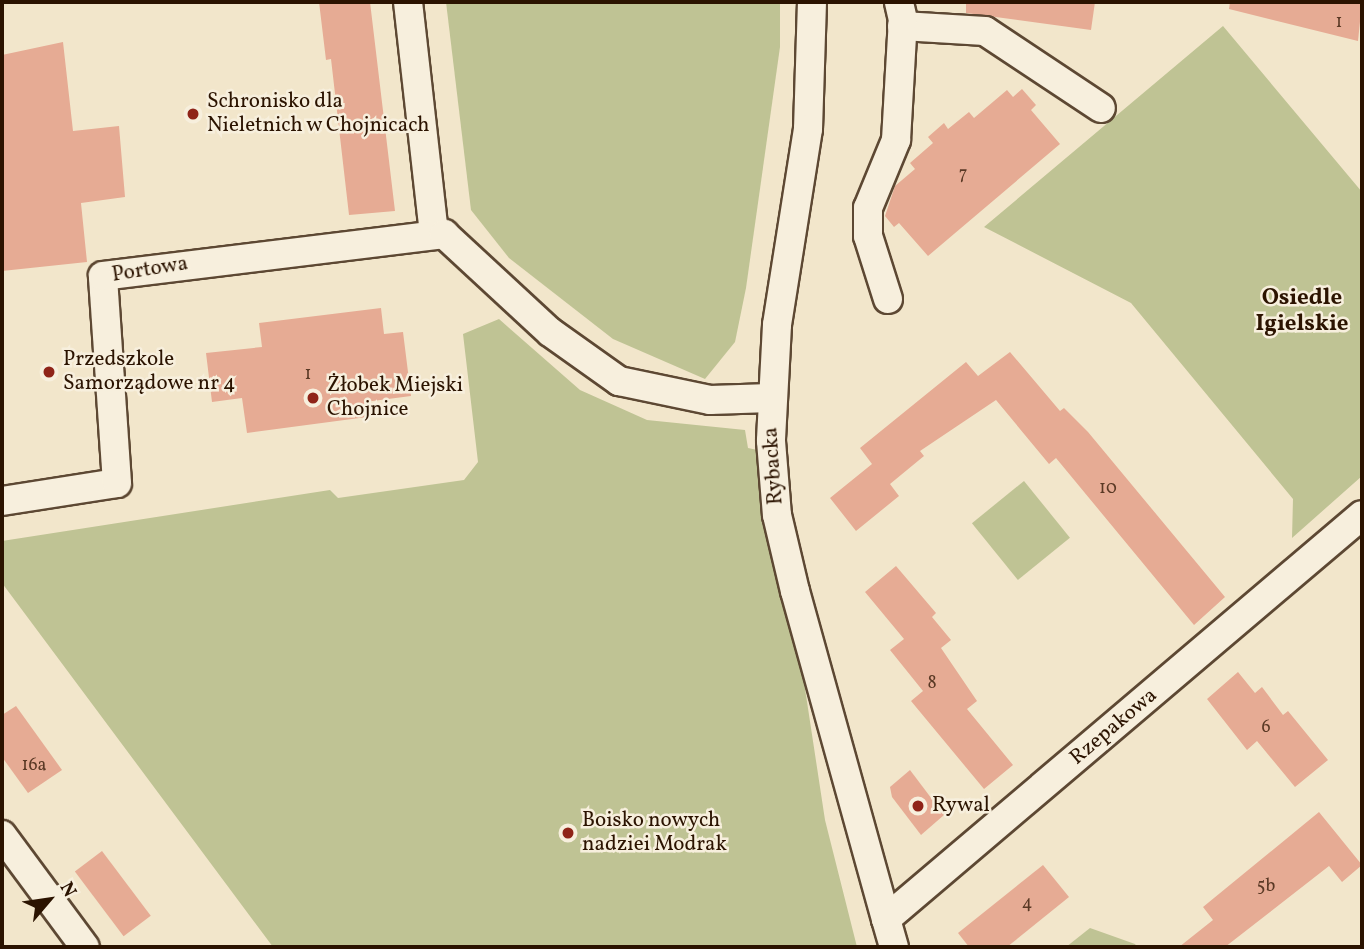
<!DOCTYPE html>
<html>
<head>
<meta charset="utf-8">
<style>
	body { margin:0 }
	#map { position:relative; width:1364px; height:949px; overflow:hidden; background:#f2e6cb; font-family:Vollkorn,serif }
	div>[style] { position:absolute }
	.green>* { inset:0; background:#bfc394; transform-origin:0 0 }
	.building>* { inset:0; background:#e6ab94; transform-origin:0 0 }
	.roads { filter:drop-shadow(2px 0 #5d4833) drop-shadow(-2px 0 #5d4833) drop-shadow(0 2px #5d4833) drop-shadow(0 -2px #5d4833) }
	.minor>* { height:28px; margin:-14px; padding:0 14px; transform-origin:14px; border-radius:14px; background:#f7efdd }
	.dots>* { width:19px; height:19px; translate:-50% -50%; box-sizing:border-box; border:4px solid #f7efdd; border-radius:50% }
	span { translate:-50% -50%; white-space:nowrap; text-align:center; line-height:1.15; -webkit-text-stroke:5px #f7efdd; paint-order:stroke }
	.number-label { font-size:18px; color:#5a3925 }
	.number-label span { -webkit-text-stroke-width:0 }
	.poi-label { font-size:21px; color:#2b1300 }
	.left { translate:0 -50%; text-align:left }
	.street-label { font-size:21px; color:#2b1300 }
	.neighbourhood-label { font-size:23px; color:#2b1300; font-weight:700 }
	.frame { position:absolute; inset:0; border:4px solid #2b1300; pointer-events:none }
	.north { position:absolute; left:14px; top:865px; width:70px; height:70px; -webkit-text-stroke:5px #f7efdd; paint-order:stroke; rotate:61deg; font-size:19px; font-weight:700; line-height:28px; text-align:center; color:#2b1300 }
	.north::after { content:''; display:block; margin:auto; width:24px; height:32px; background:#2b1300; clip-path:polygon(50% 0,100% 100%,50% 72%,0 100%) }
</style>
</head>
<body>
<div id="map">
	<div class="green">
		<i style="clip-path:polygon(446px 2px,780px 2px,780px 47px,746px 288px,735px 342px,705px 379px,613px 339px,509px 258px,471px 210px)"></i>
		<i style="clip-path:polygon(1223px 26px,1362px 192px,1362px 476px,1292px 538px,1293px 499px,1131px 303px,984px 227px)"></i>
		<i style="clip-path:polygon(499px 319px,580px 390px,647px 420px,745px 430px,748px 448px,762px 451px,769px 537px,804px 682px,825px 820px,857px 947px,273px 947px,2px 583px,2px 541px,330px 490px,338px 498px,464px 480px,478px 462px,463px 334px)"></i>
		<i style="left:1024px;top:481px;width:73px;height:67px;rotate:51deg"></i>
		<i style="clip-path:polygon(1090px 928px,1135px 944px,1137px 947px,1066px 947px)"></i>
	</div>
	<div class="building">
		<i style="clip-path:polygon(319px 2px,370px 2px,395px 211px,349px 215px,331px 59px,326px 60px)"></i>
		<i style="clip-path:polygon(966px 2px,1095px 2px,1091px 30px,966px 13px)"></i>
		<i style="clip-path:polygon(1230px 2px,1362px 2px,1358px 41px,1229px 9px)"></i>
		<i style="clip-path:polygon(63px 42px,73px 131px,119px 126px,125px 197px,81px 203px,87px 262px,2px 271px,2px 55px)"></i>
		<i style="clip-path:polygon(1022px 89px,1036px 105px,1031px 110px,1060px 144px,928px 256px,899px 223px,894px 227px,885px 216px,895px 186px,915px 169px,910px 163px,933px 143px,928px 137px,944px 123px,948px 129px,969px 112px,974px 118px,1007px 90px,1013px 97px)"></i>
		<i style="clip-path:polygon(381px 308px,384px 334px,403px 332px,411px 396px,365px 402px,367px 417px,247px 433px,242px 398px,212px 402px,206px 353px,262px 347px,259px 323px)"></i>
		<i style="clip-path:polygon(1010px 352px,1060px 411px,1064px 408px,1088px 432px,1225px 597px,1194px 625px,1056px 458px,1049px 464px,996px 400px,920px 451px,924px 456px,890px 484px,899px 496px,856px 531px,830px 498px,872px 464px,860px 448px,966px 362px,978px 376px)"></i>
		<i style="clip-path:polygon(896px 566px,936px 613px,932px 617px,951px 640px,941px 648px,977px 701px,967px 709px,1013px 765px,984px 789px,911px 701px,923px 691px,890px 650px,904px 639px,865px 592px)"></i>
		<i style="clip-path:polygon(1238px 672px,1255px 693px,1262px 687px,1283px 715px,1288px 711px,1328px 760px,1295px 787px,1257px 741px,1247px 750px,1207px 699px)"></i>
		<i style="clip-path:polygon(16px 706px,62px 770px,28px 793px,2px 757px,2px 715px)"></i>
		<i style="clip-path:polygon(910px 770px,944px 815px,921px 835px,892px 797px,890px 787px)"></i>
		<i style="clip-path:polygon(1319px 812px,1362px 865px,1342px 882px,1329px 866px,1225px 947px,1179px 947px,1213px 920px,1203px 907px)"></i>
		<i style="left:102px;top:851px;width:81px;height:34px;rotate:53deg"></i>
		<i style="clip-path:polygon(1043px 865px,1069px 897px,1007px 947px,969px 947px,958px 933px)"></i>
	</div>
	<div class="roads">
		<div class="minor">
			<i style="left:408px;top:2px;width:232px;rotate:83.6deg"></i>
			<i style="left:812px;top:2px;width:127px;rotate:91.8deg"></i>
			<i style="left:808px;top:129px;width:198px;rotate:99deg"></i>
			<i style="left:777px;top:325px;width:116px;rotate:93deg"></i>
			<i style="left:771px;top:441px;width:74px;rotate:85.4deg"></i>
			<i style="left:777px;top:515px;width:78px;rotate:76.7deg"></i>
			<i style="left:795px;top:591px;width:340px;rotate:74.5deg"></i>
			<i style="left:902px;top:26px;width:83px;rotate:3.4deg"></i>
			<i style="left:985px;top:31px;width:139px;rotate:33.6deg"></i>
			<i style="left:888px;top:299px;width:66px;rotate:-107.6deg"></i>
			<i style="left:868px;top:236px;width:28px;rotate:-90deg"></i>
			<i style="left:868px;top:208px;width:74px;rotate:-67.6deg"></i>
			<i style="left:896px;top:140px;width:120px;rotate:-86.7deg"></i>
			<i style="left:903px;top:20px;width:18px;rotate:-103deg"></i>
			<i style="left:2px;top:501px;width:116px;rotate:-8.9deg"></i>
			<i style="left:117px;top:483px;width:207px;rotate:-93.9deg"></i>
			<i style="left:103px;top:276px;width:344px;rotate:-7deg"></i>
			<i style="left:444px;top:234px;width:144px;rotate:42.8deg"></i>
			<i style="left:550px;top:332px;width:85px;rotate:35.4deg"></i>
			<i style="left:619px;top:381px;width:93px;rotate:11.8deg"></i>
			<i style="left:710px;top:400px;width:61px;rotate:-1.9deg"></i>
			<i style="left:2px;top:835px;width:139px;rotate:53.5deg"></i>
			<i style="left:894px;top:947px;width:29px;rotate:-106deg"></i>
			<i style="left:886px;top:919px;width:624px;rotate:-40.32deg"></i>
		</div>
	</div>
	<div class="dots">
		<i style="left:193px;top:114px;background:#8f2418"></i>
		<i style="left:49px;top:372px;background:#8f2418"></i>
		<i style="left:313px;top:398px;background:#8f2418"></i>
		<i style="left:918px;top:806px;background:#8f2418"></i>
		<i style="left:568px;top:833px;background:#8f2418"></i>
	</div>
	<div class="number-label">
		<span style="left:1339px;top:23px">1</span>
		<span style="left:963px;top:175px">7</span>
		<span style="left:308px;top:375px">1</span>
		<span style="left:1108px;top:489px">10</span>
		<span style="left:932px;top:684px">8</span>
		<span style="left:1266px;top:728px">6</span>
		<span style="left:34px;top:766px">16a</span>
		<span style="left:1266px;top:887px">5b</span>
		<span style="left:1027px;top:904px">4</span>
	</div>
	<div class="poi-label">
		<span class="left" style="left:207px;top:114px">Schronisko dla<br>Nieletnich w Chojnicach</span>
		<span class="left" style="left:63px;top:372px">Przedszkole<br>Samorządowe nr 4</span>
		<span class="left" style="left:327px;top:398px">Żłobek Miejski<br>Chojnice</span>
		<span class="left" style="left:932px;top:806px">Rywal</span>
		<span class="left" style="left:582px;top:833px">Boisko nowych<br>nadziei Modrak</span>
	</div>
	<div class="street-label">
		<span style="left:150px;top:270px;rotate:-9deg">Portowa</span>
		<span style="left:774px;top:466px;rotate:-94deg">Rybacka</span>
		<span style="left:1114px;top:727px;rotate:-40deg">Rzepakowa</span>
	</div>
	<div class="neighbourhood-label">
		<span style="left:1302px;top:311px">Osiedle<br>Igielskie</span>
	</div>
	<div class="frame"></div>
	<div class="north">N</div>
</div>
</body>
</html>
